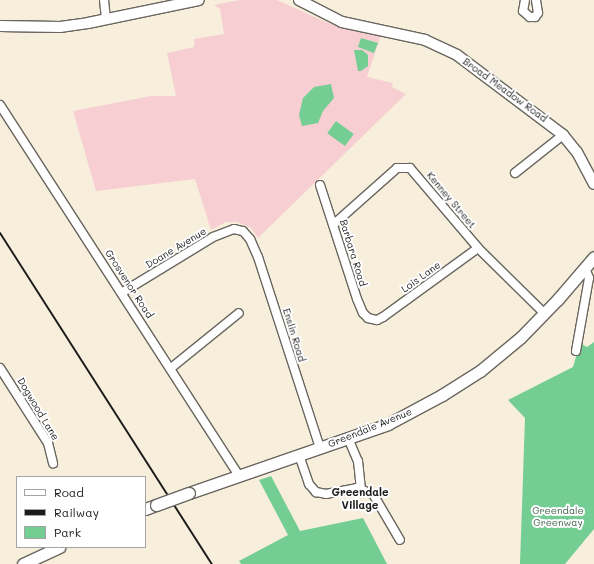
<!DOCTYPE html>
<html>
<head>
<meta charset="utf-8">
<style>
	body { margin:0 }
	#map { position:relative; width:594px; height:564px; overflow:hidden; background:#f7eedc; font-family:Mali,sans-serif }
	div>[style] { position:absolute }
	.built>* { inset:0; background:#f7cfd2 }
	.green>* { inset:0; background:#74cd93; transform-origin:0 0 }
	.roads { filter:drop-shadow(1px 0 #69665f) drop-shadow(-1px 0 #69665f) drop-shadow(0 1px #69665f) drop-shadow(0 -1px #69665f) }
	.minor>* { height:8px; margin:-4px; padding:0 4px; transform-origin:4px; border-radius:4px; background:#fff }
	.tertiary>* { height:10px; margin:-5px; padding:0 5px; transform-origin:5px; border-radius:5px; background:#fff }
	.secondary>* { height:11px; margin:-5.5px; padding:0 5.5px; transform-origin:5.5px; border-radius:5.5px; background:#fff }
	.rail>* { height:2px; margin:-1px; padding:0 1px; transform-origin:1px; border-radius:1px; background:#1c1c1c }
	.bridges { filter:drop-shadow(1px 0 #69665f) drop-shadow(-1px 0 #69665f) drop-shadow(0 1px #69665f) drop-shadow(0 -1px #69665f) }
	.secondary-bridge>* { height:11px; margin:-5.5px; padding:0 5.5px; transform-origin:5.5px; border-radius:5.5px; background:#fff }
	span { translate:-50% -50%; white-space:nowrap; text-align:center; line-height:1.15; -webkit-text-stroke:4px #fff; paint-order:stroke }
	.street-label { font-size:10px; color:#1c1c1c }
	.park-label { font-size:10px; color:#3f634c }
	.neighbourhood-label { font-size:11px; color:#1c1c1c; font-weight:700 }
	.legend { position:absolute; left:16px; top:476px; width:130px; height:72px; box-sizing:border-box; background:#fff; border:1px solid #a4a4a4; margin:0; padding:5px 7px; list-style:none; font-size:12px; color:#1c1c1c }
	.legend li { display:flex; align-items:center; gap:8px; height:20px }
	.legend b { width:20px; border:1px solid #a4a4a4 }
</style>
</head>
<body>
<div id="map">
	<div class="built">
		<i style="clip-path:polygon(240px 0,277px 0,328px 23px,381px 35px,367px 77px,393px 83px,392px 87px,406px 94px,258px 238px,251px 228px,237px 222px,226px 222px,211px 230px,195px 179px,96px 191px,73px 111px,151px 96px,176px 96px,167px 53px,194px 47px,194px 39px,224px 34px,220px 9px,214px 5px)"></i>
	</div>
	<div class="green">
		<i style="clip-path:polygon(361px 38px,378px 43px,374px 53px,358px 47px)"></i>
		<i style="clip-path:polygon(354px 50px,362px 50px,368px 55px,368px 66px,361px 71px,358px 71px)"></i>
		<i style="clip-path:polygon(331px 84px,334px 98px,323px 111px,318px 123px,302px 126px,299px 115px,303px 98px,314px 87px)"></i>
		<i style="left:336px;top:121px;width:22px;height:15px;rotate:36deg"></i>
		<i style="clip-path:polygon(594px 342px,594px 529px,565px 564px,520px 564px,525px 418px,508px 400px,573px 367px,580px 343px,587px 347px)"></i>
		<i style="clip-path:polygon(271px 476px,300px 531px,363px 518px,387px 564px,241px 564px,239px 561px,288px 535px,259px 480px)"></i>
	</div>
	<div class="roads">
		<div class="minor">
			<i style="left:104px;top:0;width:19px;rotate:84deg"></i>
			<i style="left:525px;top:0;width:11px;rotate:100deg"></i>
			<i style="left:523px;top:11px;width:9px;rotate:41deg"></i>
			<i style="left:530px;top:17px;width:5px"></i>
			<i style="left:535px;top:17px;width:5px;rotate:-53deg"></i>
			<i style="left:538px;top:13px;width:13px;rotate:-99deg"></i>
			<i style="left:0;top:105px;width:441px;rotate:57.2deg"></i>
			<i style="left:515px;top:173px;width:61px;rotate:-38.4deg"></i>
			<i style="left:320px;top:185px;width:120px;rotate:72deg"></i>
			<i style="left:357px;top:299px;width:15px;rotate:67deg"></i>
			<i style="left:363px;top:313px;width:7px;rotate:45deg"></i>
			<i style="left:368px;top:318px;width:9px;rotate:13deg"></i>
			<i style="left:377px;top:320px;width:7px;rotate:-27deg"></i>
			<i style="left:383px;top:317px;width:117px;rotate:-36deg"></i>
			<i style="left:334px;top:224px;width:84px;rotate:-41.6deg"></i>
			<i style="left:397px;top:168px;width:13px"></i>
			<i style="left:410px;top:168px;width:105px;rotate:49.6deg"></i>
			<i style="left:478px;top:248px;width:94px;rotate:44.6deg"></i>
			<i style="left:123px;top:292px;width:105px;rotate:-31.4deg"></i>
			<i style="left:213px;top:237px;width:22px;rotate:-21deg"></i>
			<i style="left:234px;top:229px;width:9px;rotate:13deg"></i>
			<i style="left:243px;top:231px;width:11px;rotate:49deg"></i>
			<i style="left:250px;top:239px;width:20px;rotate:66deg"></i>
			<i style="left:258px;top:257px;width:201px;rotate:72deg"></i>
			<i style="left:576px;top:351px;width:74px;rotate:-79.9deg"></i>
			<i style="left:589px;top:278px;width:11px;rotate:-112deg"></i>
			<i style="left:0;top:368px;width:89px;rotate:57.4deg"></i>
			<i style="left:48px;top:443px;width:21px;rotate:76deg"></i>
			<i style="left:171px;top:368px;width:87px;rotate:-39deg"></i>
			<i style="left:348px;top:438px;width:25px;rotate:67deg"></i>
			<i style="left:358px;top:461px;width:27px;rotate:84deg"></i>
			<i style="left:299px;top:455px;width:31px;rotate:71deg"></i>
			<i style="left:309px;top:484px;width:11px;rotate:49deg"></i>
			<i style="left:316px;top:492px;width:10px;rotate:11deg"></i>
			<i style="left:326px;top:494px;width:32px;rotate:-11deg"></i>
			<i style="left:357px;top:488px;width:17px;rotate:21deg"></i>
			<i style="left:373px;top:494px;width:53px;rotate:59.6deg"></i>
		</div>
		<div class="tertiary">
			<i style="left:299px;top:0;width:48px;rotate:27.1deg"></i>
			<i style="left:342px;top:22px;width:85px;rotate:12.2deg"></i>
			<i style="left:425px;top:40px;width:35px;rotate:25deg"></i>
			<i style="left:457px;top:55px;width:133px;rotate:37deg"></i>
			<i style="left:563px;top:135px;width:22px;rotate:51deg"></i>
			<i style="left:577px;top:152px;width:36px;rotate:62deg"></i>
			<i style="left:0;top:26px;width:60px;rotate:1deg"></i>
			<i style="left:60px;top:27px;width:28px;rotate:-8deg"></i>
			<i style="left:88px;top:23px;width:113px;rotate:-11.7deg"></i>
		</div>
		<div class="secondary">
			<i style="left:189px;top:493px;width:211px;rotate:-19.1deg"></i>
			<i style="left:388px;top:424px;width:61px;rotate:-28.2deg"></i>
			<i style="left:442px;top:395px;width:45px;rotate:-32.3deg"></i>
			<i style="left:480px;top:371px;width:53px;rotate:-39.7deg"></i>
			<i style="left:521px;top:337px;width:53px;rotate:-45.8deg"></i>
			<i style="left:558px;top:299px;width:55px;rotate:-49.4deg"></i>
			<i style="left:145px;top:509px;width:12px;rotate:-20deg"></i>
			<i style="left:23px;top:564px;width:40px;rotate:-25deg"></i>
		</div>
	</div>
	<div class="rail">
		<i style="left:0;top:233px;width:393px;rotate:57.4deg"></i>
	</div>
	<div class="bridges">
		<div class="secondary-bridge">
			<i style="left:156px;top:505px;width:35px;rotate:-20deg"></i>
		</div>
	</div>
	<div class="street-label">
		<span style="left:505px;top:90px;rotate:36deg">Broad Meadow Road</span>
		<span style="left:451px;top:200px;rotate:50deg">Kenney Street</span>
		<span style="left:176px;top:248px;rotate:-31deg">Doane Avenue</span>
		<span style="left:353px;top:253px;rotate:73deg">Barbara Road</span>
		<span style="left:421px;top:277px;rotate:-36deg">Lois Lane</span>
		<span style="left:129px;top:284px;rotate:57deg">Grosvenor Road</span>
		<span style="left:294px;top:335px;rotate:73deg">Enslin Road</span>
		<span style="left:38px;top:409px;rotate:59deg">Dogwood Lane</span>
		<span style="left:370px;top:428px;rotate:-22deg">Greendale Avenue</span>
	</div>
	<div class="park-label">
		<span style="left:558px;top:516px">Greendale<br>Greenway</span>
	</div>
	<div class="neighbourhood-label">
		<span style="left:360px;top:499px">Greendale<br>Village</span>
	</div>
	<ul class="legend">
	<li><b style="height:5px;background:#fff"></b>Road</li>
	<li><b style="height:5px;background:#1c1c1c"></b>Railway</li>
	<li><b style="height:11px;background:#74cd93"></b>Park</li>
	</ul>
</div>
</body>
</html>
